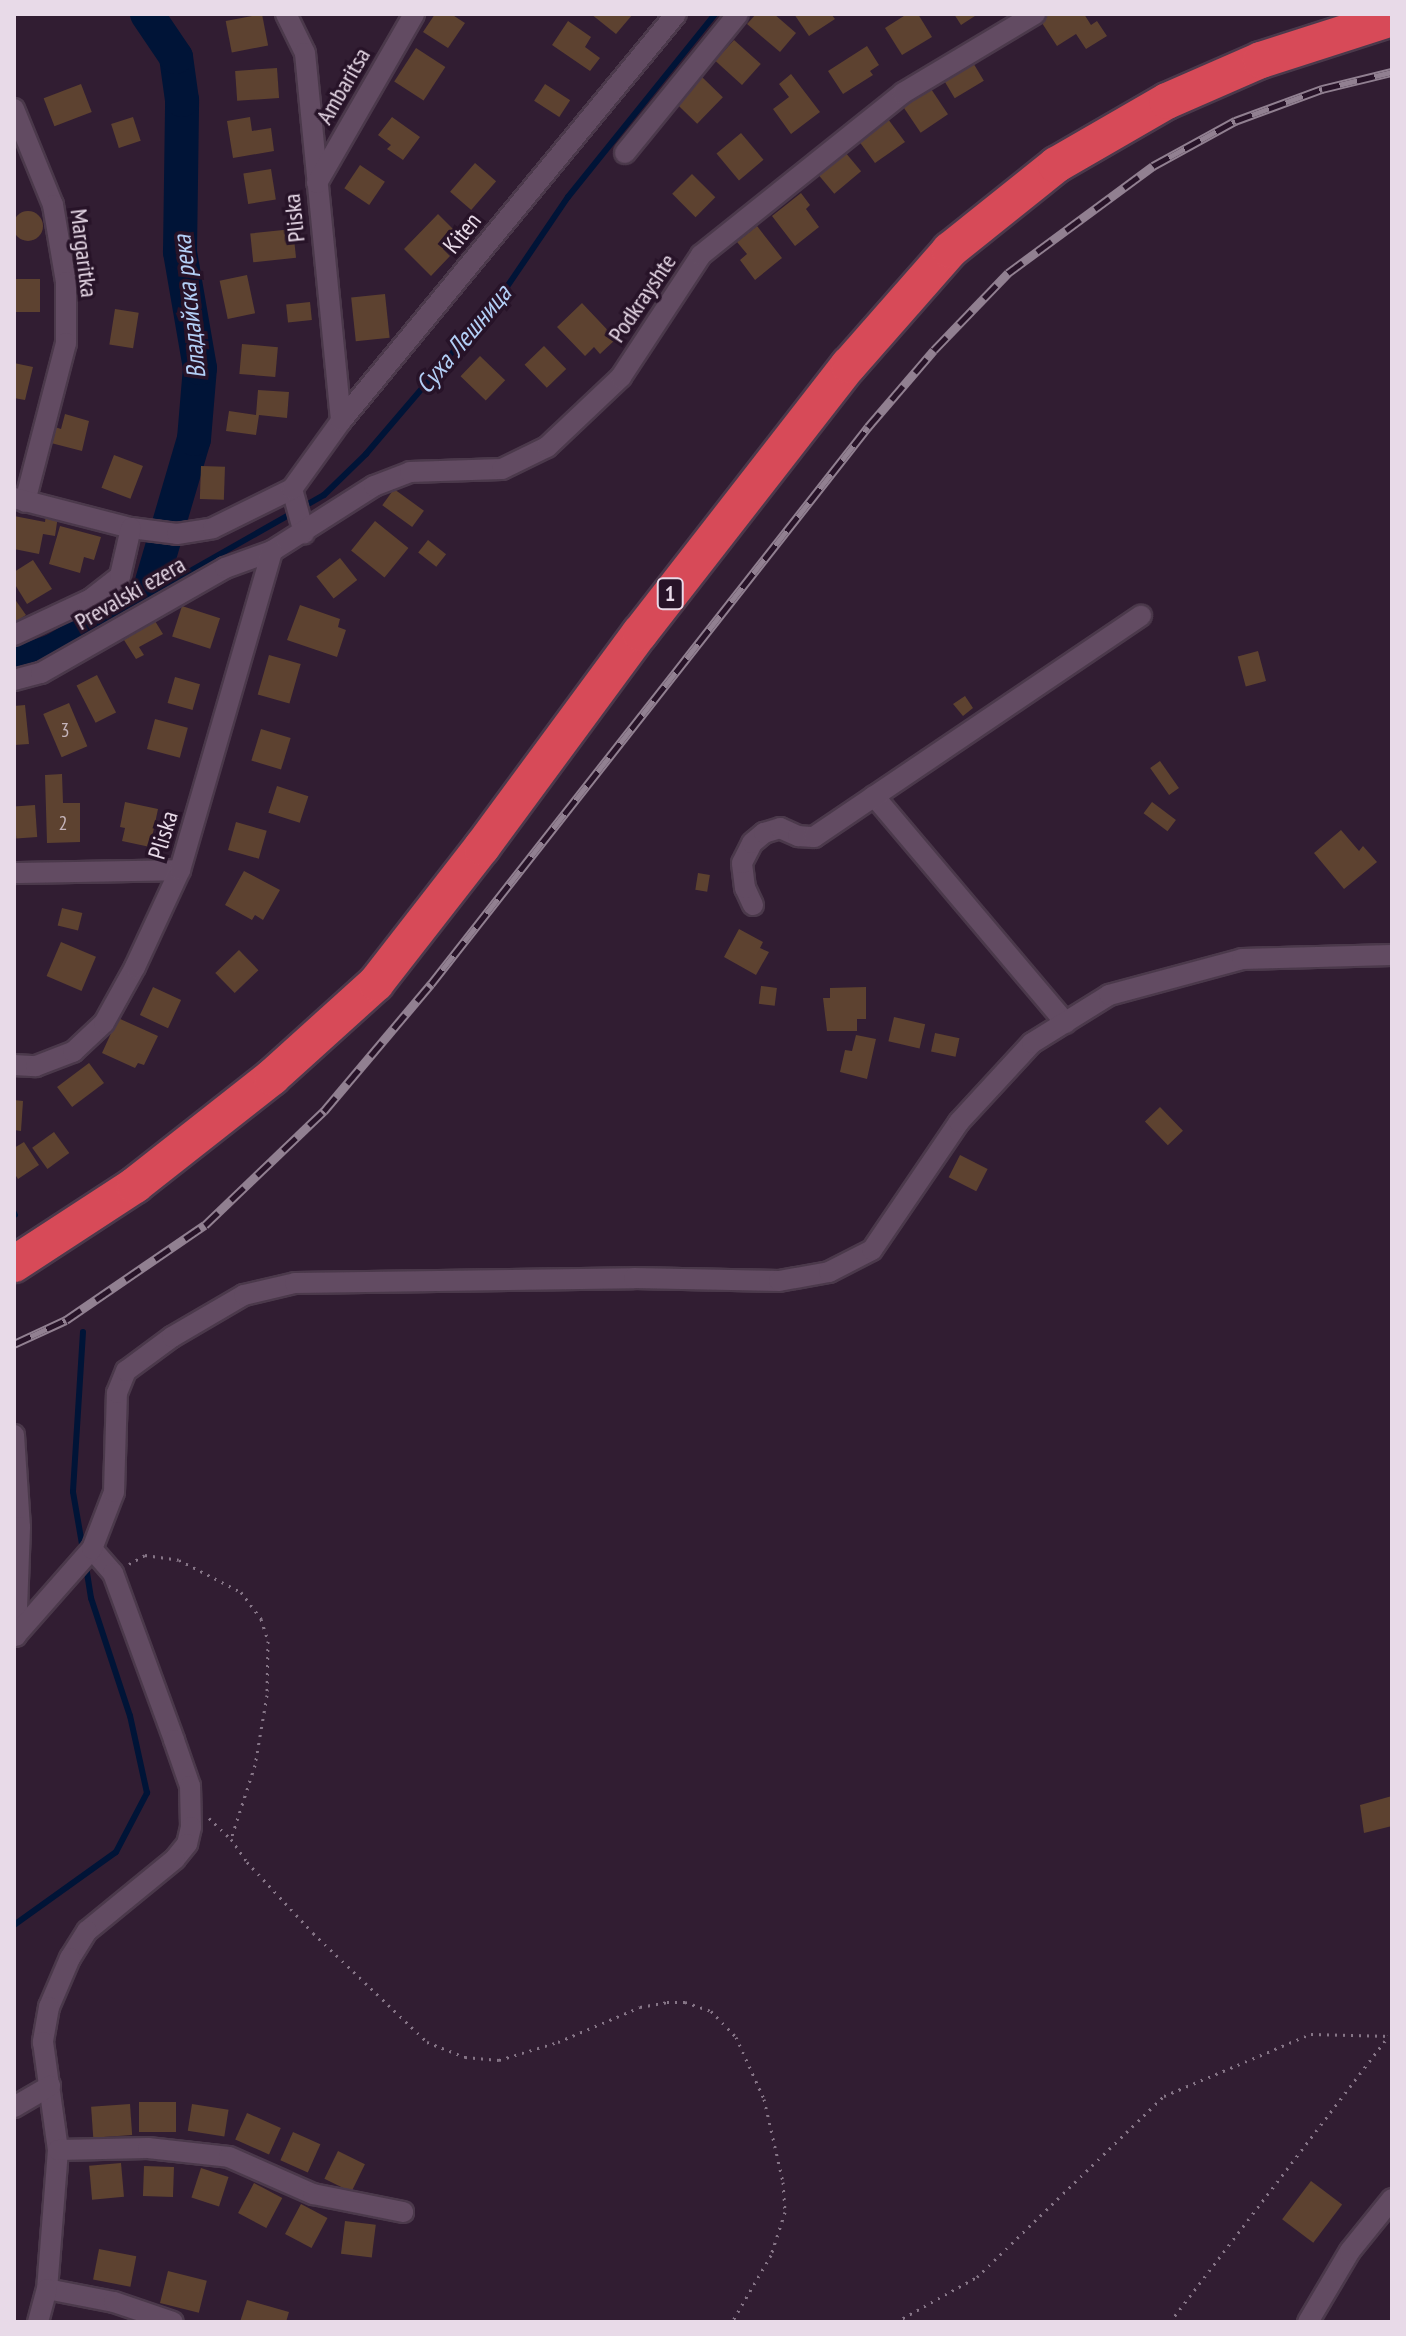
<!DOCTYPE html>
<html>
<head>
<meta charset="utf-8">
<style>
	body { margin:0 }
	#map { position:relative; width:1406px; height:2336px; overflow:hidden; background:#311d32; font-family:"PT Sans Narrow",sans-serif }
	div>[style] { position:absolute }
	.stream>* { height:6px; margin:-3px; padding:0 3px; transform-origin:3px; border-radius:3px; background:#001437 }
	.river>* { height:34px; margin:-17px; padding:0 17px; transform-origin:17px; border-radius:17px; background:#001437 }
	.building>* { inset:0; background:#5d4230; transform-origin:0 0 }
	.round { border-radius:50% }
	.path>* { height:3px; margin-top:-1.5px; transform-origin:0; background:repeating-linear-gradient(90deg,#867587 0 2px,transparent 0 8px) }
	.roads { filter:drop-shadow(2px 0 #4b394b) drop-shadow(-2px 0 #4b394b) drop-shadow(0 2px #4b394b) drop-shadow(0 -2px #4b394b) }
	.street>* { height:20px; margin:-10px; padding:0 10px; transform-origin:10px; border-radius:10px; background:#624b62 }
	.highway>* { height:36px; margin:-18px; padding:0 18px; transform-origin:18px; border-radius:18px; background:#d74a58 }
	.rail>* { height:9px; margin-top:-4.5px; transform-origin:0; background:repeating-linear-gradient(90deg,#271328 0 18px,#918091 0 36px); box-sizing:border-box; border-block:2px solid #918091 }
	span { translate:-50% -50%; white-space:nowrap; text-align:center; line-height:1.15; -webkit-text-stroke:7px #271328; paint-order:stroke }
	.number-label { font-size:20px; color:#c5b4ba }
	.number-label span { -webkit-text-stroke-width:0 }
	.shield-label span { padding:2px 6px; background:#271328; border:2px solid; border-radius:6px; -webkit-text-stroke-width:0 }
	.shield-label { font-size:22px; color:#e8dae8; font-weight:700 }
	.street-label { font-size:24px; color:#e8dae8 }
	.water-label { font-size:26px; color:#b3cff6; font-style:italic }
	.frame { position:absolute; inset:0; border:16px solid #e8dae8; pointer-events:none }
</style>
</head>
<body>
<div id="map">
	<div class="stream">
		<i style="left:148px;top:595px;width:202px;rotate:-29.6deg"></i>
		<i style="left:324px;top:495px;width:59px;rotate:-44.3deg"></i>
		<i style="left:366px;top:454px;width:206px;rotate:-49.5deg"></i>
		<i style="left:500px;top:297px;width:121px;rotate:-55.8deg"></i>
		<i style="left:568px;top:197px;width:235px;rotate:-51.2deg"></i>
		<i style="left:14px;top:1213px;width:2px;rotate:63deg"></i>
		<i style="left:83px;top:1332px;width:160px;rotate:93.6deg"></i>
		<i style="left:73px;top:1492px;width:59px;rotate:80.2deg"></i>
		<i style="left:14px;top:1925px;width:125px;rotate:-35.6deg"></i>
		<i style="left:116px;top:1852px;width:67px;rotate:-62.3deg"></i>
		<i style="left:147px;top:1793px;width:79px;rotate:-102.4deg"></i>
		<i style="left:130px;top:1716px;width:124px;rotate:-108.3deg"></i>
		<i style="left:91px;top:1598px;width:33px;rotate:-99deg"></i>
	</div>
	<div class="river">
		<i style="left:14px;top:665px;width:44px;rotate:-20.1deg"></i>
		<i style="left:55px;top:650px;width:108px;rotate:-30.6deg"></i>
		<i style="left:148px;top:595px;width:163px;rotate:-73.6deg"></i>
		<i style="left:194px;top:439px;width:71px;rotate:-85.2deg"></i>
		<i style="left:200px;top:368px;width:118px;rotate:-99.8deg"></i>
		<i style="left:180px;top:252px;width:152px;rotate:-89.2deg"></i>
		<i style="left:182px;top:100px;width:43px;rotate:-97.9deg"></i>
		<i style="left:176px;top:57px;width:52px;rotate:-124deg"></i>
	</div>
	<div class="building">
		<i style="left:262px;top:14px;width:32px;height:37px;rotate:79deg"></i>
		<i style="clip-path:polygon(435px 14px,451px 14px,465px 23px,448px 48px,423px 32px)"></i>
		<i style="clip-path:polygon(591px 14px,633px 14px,616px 34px)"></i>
		<i style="clip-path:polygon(756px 14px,774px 14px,796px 33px,780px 52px,747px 24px)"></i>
		<i style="clip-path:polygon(794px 14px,831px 14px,835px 19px,809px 36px)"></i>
		<i style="clip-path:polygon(907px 14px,918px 14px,932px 37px,902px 55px,885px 28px)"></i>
		<i style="clip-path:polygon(954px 14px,978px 14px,961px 25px)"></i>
		<i style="clip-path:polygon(1048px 14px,1084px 14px,1091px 25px,1097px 21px,1107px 36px,1086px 49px,1076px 34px,1057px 46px,1040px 20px)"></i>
		<i style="clip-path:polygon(568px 21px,591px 37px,585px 47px,600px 58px,590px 71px,552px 45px)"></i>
		<i style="left:734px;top:40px;width:36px;height:28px;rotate:42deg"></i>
		<i style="clip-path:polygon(867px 46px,879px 65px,870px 71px,873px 75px,843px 94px,828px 71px)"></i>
		<i style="left:416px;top:48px;width:35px;height:40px;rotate:33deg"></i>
		<i style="left:972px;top:61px;width:23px;height:34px;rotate:59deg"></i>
		<i style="left:277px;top:68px;width:30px;height:42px;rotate:86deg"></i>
		<i style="clip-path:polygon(791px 74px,820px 112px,791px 134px,773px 109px,789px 97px,779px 84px)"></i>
		<i style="left:702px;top:77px;width:29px;height:37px;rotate:44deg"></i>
		<i style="left:81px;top:84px;width:30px;height:40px;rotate:69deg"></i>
		<i style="left:545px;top:84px;width:30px;height:20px;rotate:33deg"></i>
		<i style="left:929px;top:86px;width:34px;height:33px;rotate:56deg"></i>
		<i style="clip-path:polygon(885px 115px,905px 142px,875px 163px,853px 133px)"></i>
		<i style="left:133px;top:117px;width:25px;height:23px;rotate:72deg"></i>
		<i style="clip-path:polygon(250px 117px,252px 131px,271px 128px,274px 151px,233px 158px,227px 121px)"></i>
		<i style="clip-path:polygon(392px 117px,420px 137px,403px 160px,387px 149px,391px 145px,378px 135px)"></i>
		<i style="left:741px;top:133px;width:35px;height:32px;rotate:50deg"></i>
		<i style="left:845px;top:152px;width:25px;height:35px;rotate:50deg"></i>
		<i style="left:475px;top:163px;width:28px;height:38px;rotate:41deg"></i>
		<i style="left:360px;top:165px;width:30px;height:28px;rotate:34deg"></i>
		<i style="left:271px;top:169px;width:31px;height:28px;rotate:81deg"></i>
		<i style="left:692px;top:174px;width:33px;height:28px;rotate:45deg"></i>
		<i style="clip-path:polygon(801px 193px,810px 205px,806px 209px,819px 227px,795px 246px,772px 216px)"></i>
		<i class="round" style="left:13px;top:211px;width:30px;height:30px"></i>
		<i style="clip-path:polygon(438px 214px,458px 234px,443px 249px,450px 256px,431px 276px,404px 249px)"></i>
		<i style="clip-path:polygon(757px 226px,782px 258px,755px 280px,740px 260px,747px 254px,737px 242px)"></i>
		<i style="left:293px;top:229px;width:29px;height:43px;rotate:84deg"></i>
		<i style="left:247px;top:275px;width:39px;height:28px;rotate:78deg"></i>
		<i style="left:14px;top:279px;width:26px;height:33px"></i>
		<i style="left:385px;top:294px;width:44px;height:34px;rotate:84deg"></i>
		<i style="left:310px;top:302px;width:18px;height:24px;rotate:84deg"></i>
		<i style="clip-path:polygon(582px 303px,616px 339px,600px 354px,594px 347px,585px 356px,557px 327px)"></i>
		<i style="left:115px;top:309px;width:24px;height:36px;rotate:9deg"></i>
		<i style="left:242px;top:344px;width:36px;height:30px;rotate:5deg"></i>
		<i style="left:544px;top:346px;width:32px;height:27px;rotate:46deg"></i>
		<i style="left:480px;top:356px;width:35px;height:28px;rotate:44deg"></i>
		<i style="clip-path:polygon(14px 363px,33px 367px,25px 400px,14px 398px)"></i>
		<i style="clip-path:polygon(258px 390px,289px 392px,287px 418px,259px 415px,256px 435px,226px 431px,229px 411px,256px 415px)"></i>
		<i style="clip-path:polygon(65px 414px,89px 421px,82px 451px,51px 443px,55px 427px,61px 429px)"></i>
		<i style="left:114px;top:455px;width:31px;height:35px;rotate:21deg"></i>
		<i style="left:201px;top:466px;width:24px;height:33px;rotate:2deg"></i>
		<i style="left:394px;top:489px;width:37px;height:20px;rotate:36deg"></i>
		<i style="clip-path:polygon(46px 514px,58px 516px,55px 536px,43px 534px,39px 554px,14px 549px,14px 516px,45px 522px)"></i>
		<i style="left:375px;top:521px;width:43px;height:38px;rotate:39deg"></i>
		<i style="clip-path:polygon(60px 526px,101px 537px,94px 560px,84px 557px,80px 573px,49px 564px)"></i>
		<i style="left:428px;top:540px;width:23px;height:16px;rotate:38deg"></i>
		<i style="left:340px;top:558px;width:28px;height:30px;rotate:52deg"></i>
		<i style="clip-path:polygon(33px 560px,52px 589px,27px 604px,14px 583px,14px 572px)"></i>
		<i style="clip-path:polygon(14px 598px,26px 615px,14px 623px)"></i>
		<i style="clip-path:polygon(300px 605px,340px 619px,338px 627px,346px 630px,337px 657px,287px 640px)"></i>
		<i style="left:182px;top:606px;width:40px;height:32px;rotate:18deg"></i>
		<i style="clip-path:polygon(155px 621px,163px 634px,139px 647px,144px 655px,136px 659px,124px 640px)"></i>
		<i style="left:1258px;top:651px;width:31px;height:21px;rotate:75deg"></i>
		<i style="left:269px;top:655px;width:33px;height:41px;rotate:16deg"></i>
		<i style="left:97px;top:675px;width:42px;height:23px;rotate:63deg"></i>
		<i style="left:175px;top:677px;width:26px;height:27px;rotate:16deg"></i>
		<i style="clip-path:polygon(965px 696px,973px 708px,963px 716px,953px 704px)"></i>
		<i style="left:69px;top:703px;width:47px;height:28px;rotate:67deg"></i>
		<i style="clip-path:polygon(25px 705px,29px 744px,14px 745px,14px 706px)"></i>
		<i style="left:155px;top:719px;width:34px;height:31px;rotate:15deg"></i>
		<i style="left:261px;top:729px;width:31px;height:33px;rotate:17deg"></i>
		<i style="left:1160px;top:761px;width:33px;height:12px;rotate:55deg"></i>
		<i style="clip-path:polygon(62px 774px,63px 803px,80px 803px,80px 842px,47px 843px,45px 775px)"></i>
		<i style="left:277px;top:786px;width:33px;height:28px;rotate:18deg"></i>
		<i style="clip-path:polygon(125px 802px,158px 809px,150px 847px,122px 841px,125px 828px,120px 827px)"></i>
		<i style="left:1152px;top:802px;width:30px;height:14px;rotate:37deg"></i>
		<i style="left:35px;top:805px;width:32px;height:21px;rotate:86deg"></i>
		<i style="left:236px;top:822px;width:32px;height:29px;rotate:16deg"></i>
		<i style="clip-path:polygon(1341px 830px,1359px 851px,1363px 846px,1377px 862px,1344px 889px,1314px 853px)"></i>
		<i style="clip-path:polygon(244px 871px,280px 890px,263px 920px,255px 915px,252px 920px,225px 905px)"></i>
		<i style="left:698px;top:873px;width:12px;height:17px;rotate:9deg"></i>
		<i style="left:62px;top:908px;width:21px;height:18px;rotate:14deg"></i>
		<i style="clip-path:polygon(739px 929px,763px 942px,760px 948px,769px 952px,756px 975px,724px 957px)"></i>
		<i style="left:61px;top:942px;width:38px;height:37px;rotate:23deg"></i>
		<i style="left:239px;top:950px;width:28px;height:33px;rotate:46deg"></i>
		<i style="left:761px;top:986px;width:16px;height:18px;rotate:7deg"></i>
		<i style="left:153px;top:987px;width:31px;height:31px;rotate:25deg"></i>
		<i style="clip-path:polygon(866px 987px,866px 1019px,857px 1019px,857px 1031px,827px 1031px,823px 998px,830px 998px,830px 988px)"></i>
		<i style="left:894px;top:1017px;width:32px;height:25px;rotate:13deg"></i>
		<i style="clip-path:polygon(118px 1018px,158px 1036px,144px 1065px,138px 1063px,135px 1068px,102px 1053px)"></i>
		<i style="left:935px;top:1033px;width:25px;height:19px;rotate:12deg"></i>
		<i style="clip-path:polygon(856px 1035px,876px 1039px,867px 1079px,840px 1072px,845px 1050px,852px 1051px)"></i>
		<i style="left:89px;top:1063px;width:25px;height:40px;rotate:53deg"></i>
		<i style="clip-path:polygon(14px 1100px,23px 1101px,21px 1131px,14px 1130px)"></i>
		<i style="left:1160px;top:1107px;width:33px;height:21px;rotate:46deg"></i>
		<i style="left:54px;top:1132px;width:26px;height:27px;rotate:54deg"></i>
		<i style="clip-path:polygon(24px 1142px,39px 1165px,18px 1179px,14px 1173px,14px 1148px)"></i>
		<i style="left:960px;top:1155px;width:31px;height:25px;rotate:27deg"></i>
		<i style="clip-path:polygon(1392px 1796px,1392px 1826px,1364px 1833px,1360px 1805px)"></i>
		<i style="left:176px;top:2102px;width:30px;height:37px;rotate:90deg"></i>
		<i style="left:130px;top:2104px;width:31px;height:39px;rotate:86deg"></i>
		<i style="left:192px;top:2104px;width:37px;height:27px;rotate:9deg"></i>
		<i style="left:247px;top:2113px;width:37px;height:29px;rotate:24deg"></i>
		<i style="left:293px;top:2132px;width:30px;height:31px;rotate:24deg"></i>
		<i style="left:338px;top:2151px;width:30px;height:31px;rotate:26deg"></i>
		<i style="left:121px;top:2163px;width:34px;height:32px;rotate:85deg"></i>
		<i style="left:144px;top:2166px;width:30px;height:30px;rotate:2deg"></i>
		<i style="left:201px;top:2168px;width:29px;height:31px;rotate:18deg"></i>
		<i style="left:1311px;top:2181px;width:39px;height:48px;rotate:37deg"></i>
		<i style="left:254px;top:2183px;width:32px;height:34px;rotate:28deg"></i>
		<i style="left:301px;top:2204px;width:30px;height:34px;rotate:28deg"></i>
		<i style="left:345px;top:2221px;width:31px;height:33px;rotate:7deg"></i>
		<i style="left:99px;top:2249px;width:38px;height:31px;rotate:11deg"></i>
		<i style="left:168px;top:2271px;width:40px;height:33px;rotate:14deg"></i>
		<i style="clip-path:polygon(247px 2300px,289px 2312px,286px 2322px,240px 2322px)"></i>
	</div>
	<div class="path">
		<i style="left:129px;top:1564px;width:18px;rotate:-29deg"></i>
		<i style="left:145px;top:1555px;width:34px;rotate:8deg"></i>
		<i style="left:179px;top:1560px;width:70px;rotate:27.3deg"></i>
		<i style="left:241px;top:1592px;width:34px;rotate:53deg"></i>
		<i style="left:261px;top:1619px;width:23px;rotate:72deg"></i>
		<i style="left:268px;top:1641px;width:54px;rotate:91.1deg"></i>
		<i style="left:267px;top:1695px;width:71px;rotate:99.7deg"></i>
		<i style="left:255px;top:1765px;width:78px;rotate:108deg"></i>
		<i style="left:231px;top:1839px;width:28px;rotate:55deg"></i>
		<i style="left:247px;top:1862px;width:97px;rotate:47.1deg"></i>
		<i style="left:313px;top:1933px;width:158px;rotate:43.7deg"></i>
		<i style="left:427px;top:2042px;width:41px;rotate:21.5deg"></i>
		<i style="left:465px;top:2057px;width:34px;rotate:5deg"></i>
		<i style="left:499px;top:2060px;width:62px;rotate:-17deg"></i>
		<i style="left:558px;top:2042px;width:89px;rotate:-23.1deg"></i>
		<i style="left:640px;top:2007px;width:27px;rotate:-10deg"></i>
		<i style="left:667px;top:2002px;width:18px"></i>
		<i style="left:685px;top:2002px;width:28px;rotate:19deg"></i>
		<i style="left:711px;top:2011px;width:36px;rotate:46deg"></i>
		<i style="left:736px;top:2037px;width:68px;rotate:65.7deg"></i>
		<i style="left:764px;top:2099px;width:85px;rotate:77.1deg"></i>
		<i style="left:783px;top:2182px;width:30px;rotate:86deg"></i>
		<i style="left:785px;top:2212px;width:45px;rotate:108deg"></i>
		<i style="left:771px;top:2255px;width:78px;rotate:120.2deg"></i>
		<i style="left:209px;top:1818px;width:29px;rotate:44deg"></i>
		<i style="left:896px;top:2322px;width:93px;rotate:-29.1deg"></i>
		<i style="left:977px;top:2277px;width:260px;rotate:-44.1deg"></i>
		<i style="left:1164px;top:2096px;width:160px;rotate:-22.9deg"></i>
		<i style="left:1311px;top:2034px;width:81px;rotate:1.4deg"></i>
		<i style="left:1170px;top:2322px;width:360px;rotate:-52.6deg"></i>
	</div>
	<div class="roads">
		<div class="street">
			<i style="left:286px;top:14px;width:43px;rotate:64deg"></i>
			<i style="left:305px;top:53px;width:370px;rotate:84.4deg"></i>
			<i style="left:14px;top:109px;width:104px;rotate:67.9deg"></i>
			<i style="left:53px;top:205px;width:78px;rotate:80.4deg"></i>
			<i style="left:66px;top:282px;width:61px;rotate:90deg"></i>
			<i style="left:66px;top:343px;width:164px;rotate:104.5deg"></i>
			<i style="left:625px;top:153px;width:179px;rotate:-50.9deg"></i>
			<i style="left:317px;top:183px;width:195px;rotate:-60.1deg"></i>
			<i style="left:292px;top:489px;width:46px;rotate:74.7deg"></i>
			<i style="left:14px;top:498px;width:121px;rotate:14.4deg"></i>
			<i style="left:131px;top:528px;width:46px;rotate:7.4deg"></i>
			<i style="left:177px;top:534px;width:36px;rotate:-9deg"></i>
			<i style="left:213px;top:528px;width:88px;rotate:-26.3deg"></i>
			<i style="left:292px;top:489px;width:84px;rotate:-54.2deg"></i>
			<i style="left:341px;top:421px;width:527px;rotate:-50.54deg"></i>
			<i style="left:14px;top:635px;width:85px;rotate:-25.1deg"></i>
			<i style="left:91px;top:599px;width:37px;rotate:-38deg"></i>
			<i style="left:120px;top:576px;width:49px;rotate:-77.1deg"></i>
			<i style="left:14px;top:680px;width:28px;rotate:-15deg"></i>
			<i style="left:41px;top:673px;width:212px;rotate:-29.7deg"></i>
			<i style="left:225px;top:568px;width:50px;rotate:-19.9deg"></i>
			<i style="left:272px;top:551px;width:121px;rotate:-32.5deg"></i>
			<i style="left:374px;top:486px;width:39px;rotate:-21deg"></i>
			<i style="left:410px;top:472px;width:92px;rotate:-1.9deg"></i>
			<i style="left:502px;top:469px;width:50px;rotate:-26.1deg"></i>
			<i style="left:547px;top:447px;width:102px;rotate:-43.4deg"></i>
			<i style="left:621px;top:377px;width:146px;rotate:-56.7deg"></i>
			<i style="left:701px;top:255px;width:259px;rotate:-38.7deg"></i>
			<i style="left:903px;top:93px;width:154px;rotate:-30.9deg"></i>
			<i style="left:874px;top:796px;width:297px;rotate:49.8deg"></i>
			<i style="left:14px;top:873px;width:166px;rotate:-1deg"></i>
			<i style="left:753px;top:905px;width:19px;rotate:-115deg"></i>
			<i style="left:745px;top:888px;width:25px;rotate:-97deg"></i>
			<i style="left:742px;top:863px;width:22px;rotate:-63deg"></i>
			<i style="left:752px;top:843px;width:16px;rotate:-40deg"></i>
			<i style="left:764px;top:833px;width:17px;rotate:-17deg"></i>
			<i style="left:780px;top:828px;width:20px;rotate:24deg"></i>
			<i style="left:798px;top:836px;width:16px;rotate:4deg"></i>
			<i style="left:814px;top:837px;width:395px;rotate:-34.1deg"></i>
			<i style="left:14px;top:1065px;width:22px;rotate:3deg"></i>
			<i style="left:36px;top:1066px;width:40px;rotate:-21deg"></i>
			<i style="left:73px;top:1052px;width:42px;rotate:-43.1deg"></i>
			<i style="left:104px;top:1023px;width:64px;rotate:-61deg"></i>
			<i style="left:135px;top:967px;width:107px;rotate:-65.1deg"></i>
			<i style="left:180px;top:870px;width:332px;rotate:-73.9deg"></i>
			<i style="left:14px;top:1435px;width:92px;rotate:86.3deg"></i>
			<i style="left:20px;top:1527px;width:109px;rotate:92.1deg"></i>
			<i style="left:92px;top:1549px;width:32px;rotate:49deg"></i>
			<i style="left:113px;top:1573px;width:178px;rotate:69.9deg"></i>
			<i style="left:174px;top:1740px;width:49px;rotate:70.8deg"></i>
			<i style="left:190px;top:1786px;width:41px;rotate:88.6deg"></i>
			<i style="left:191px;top:1827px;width:17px;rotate:103deg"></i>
			<i style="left:187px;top:1844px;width:19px;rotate:129deg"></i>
			<i style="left:175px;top:1859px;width:114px;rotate:140.7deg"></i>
			<i style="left:87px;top:1931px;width:32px;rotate:122deg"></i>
			<i style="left:70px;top:1958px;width:53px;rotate:113.2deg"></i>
			<i style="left:49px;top:2007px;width:36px;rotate:100deg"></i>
			<i style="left:43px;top:2042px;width:109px;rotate:82.1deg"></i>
			<i style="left:58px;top:2150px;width:139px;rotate:94.5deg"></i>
			<i style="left:47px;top:2289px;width:68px;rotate:11deg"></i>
			<i style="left:114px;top:2302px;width:62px;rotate:18.7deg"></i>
			<i style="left:17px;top:1634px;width:113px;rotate:-48.6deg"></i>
			<i style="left:92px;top:1549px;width:61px;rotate:-68.9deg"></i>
			<i style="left:114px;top:1492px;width:99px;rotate:-88.3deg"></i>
			<i style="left:117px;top:1393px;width:24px;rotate:-68deg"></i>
			<i style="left:126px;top:1371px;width:57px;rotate:-36.5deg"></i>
			<i style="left:172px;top:1337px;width:83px;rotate:-30.3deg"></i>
			<i style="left:244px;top:1295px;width:52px;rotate:-13.2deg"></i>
			<i style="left:295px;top:1283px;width:339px;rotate:-0.8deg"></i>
			<i style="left:634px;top:1278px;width:145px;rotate:1.2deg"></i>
			<i style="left:779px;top:1281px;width:51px;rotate:-10.2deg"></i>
			<i style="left:829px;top:1272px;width:48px;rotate:-27.1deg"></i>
			<i style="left:872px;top:1250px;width:155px;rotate:-55.8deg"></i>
			<i style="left:959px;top:1122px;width:108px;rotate:-47.3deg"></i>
			<i style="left:1032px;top:1043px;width:91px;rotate:-31.9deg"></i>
			<i style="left:1109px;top:995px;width:138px;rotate:-15.1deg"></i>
			<i style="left:1242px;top:959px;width:150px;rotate:-1.5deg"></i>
			<i style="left:14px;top:2107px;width:42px;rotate:-30.3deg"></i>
			<i style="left:58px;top:2150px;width:90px;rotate:-1.3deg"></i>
			<i style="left:148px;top:2148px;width:81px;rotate:6.3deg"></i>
			<i style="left:229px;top:2157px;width:92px;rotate:23.8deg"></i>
			<i style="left:313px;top:2194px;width:92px;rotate:11.3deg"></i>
			<i style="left:38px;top:2322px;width:34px;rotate:-75deg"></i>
			<i style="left:1308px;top:2322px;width:82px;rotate:-59.4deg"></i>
			<i style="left:1350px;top:2251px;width:67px;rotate:-51.1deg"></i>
		</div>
		<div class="highway">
			<i style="left:14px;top:1264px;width:145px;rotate:-33.1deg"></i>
			<i style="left:135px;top:1185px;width:174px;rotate:-38.2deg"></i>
			<i style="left:272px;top:1077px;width:140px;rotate:-42.1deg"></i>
			<i style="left:376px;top:983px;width:172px;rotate:-52.1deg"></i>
			<i style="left:482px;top:847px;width:266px;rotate:-53.6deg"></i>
			<i style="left:640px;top:633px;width:340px;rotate:-52.1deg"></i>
			<i style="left:849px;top:365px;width:153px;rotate:-48.7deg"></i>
			<i style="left:950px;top:250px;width:136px;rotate:-38.7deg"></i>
			<i style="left:1056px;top:165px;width:128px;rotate:-30deg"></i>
			<i style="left:1167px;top:101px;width:103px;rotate:-23.6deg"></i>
			<i style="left:1261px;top:60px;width:138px;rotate:-17.8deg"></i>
		</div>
	</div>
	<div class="rail">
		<i style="left:14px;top:1344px;width:57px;rotate:-24.8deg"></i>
		<i style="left:66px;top:1320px;width:168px;rotate:-34.4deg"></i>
		<i style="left:205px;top:1225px;width:165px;rotate:-43.8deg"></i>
		<i style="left:324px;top:1111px;width:166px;rotate:-49.9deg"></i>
		<i style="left:431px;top:984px;width:708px;rotate:-51.88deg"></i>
		<i style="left:868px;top:427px;width:101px;rotate:-49.4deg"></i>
		<i style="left:934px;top:350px;width:107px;rotate:-46.1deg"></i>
		<i style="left:1008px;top:273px;width:180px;rotate:-36.4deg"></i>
		<i style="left:1153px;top:166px;width:94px;rotate:-28.8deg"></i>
		<i style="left:1235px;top:121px;width:93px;rotate:-20.2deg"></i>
		<i style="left:1322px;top:89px;width:72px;rotate:-13.7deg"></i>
	</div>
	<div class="number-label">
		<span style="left:65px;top:730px">3</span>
		<span style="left:63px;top:823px">2</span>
	</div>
	<div class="shield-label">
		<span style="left:670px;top:594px">1</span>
	</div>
	<div class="street-label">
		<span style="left:343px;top:86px;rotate:-60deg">Ambaritsa</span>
		<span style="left:294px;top:218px;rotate:-96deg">Pliska</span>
		<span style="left:462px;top:233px;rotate:-51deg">Kiten</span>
		<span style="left:84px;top:253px;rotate:83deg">Margaritka</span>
		<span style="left:642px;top:298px;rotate:-56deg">Podkrayshte</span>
		<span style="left:130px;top:593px;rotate:-30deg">Prevalski ezera</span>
		<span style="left:163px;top:835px;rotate:-73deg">Pliska</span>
	</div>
	<div class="water-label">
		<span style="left:189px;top:307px;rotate:-96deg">Владайска река</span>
		<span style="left:463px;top:339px;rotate:-50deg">Суха Лешница</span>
	</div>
	<div class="frame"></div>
</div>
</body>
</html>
